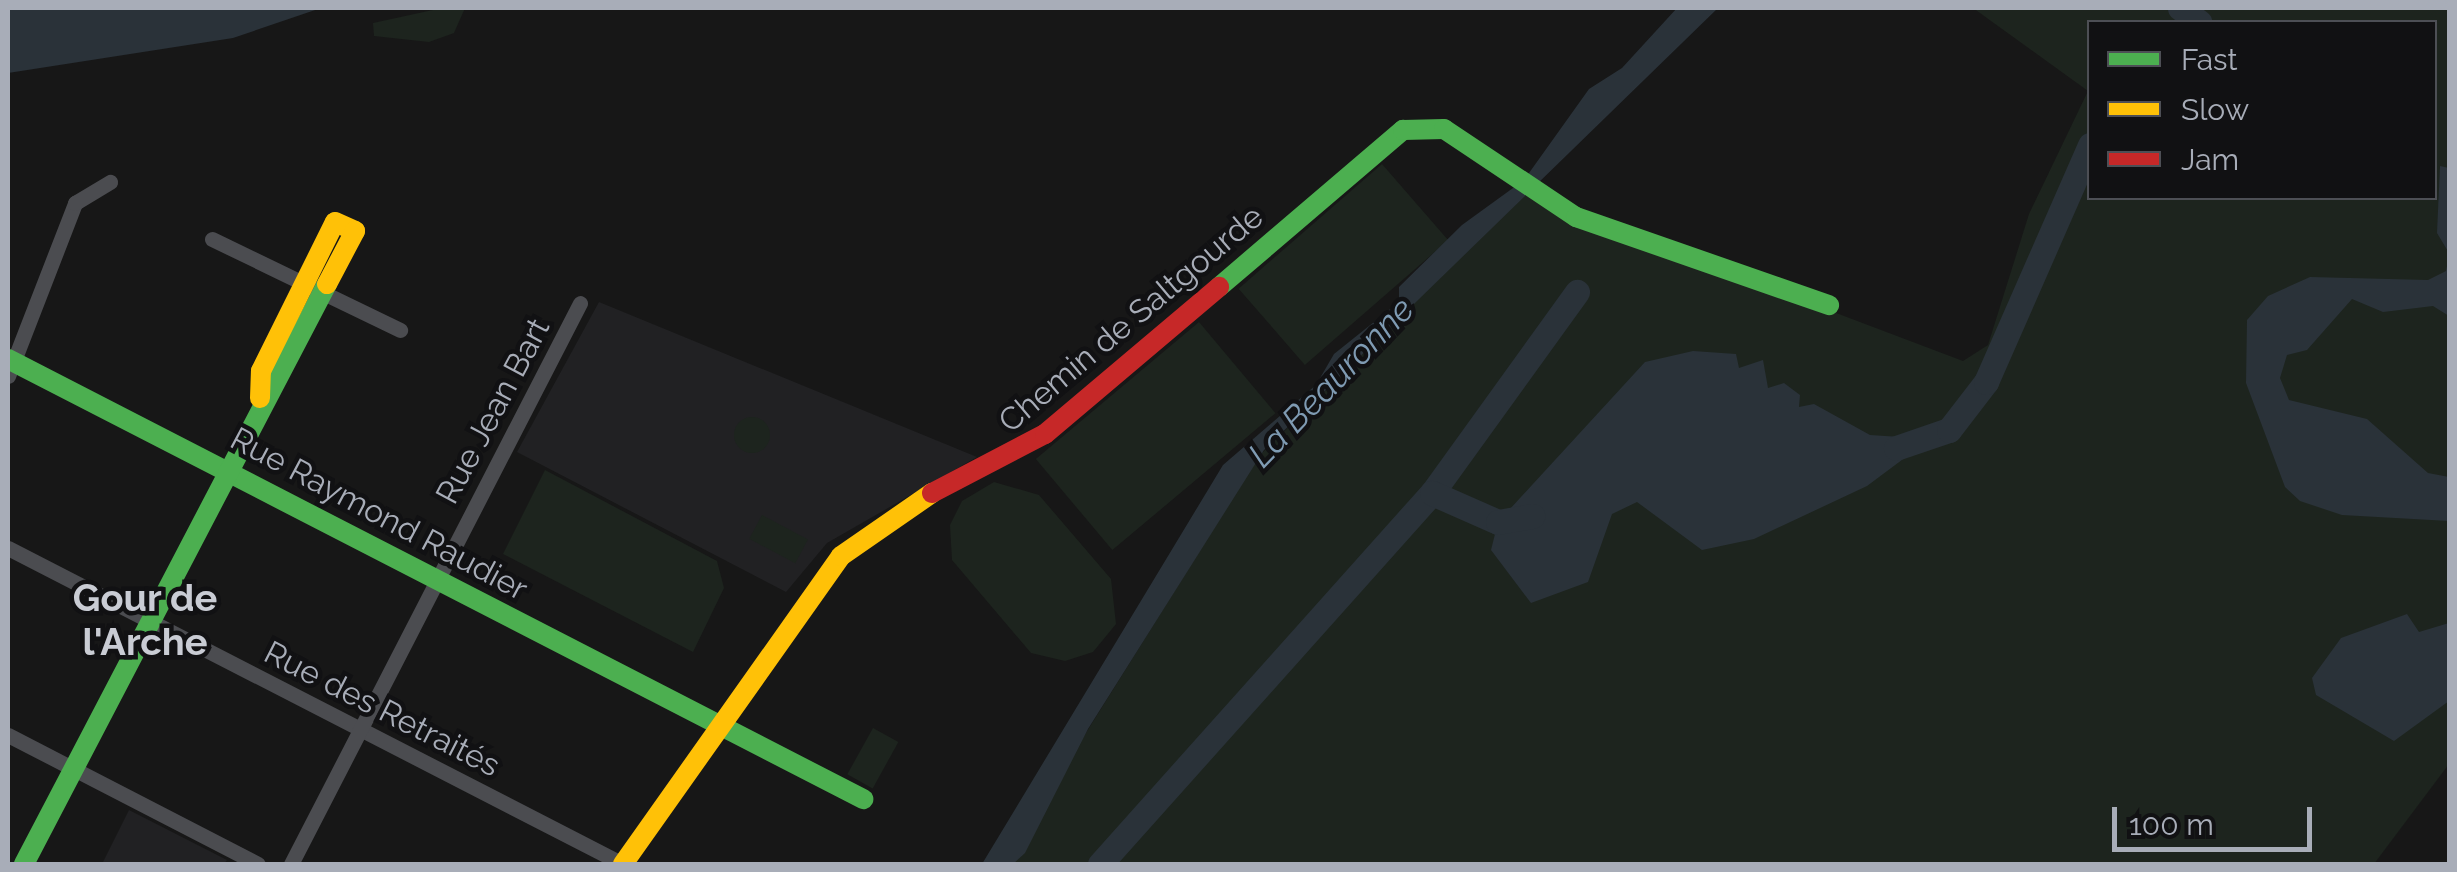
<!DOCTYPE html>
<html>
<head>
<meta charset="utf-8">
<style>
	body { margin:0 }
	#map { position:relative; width:2457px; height:872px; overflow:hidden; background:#171717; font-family:Raleway,sans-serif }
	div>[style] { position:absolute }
	.built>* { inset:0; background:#212123 }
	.green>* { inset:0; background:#1d241e; transform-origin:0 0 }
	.round { border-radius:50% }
	.water>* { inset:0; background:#2a3239 }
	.river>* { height:25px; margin:-12.5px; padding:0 12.5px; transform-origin:12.5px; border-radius:12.5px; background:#2a3239 }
	.street>* { height:15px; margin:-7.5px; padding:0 7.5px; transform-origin:7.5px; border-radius:7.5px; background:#4b4c50 }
	.fast>* { height:20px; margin:-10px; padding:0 10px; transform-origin:10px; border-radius:10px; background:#4caf50 }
	.slow>* { height:20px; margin:-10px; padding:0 10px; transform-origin:10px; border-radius:10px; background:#ffc107 }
	.jam>* { height:20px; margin:-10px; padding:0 10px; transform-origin:10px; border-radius:10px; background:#c62828 }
	span { translate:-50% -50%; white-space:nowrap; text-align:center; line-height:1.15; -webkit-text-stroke:9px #111113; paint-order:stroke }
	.street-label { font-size:32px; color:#a8adb8 }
	.water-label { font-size:35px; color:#7f9bb3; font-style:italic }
	.quarter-label { font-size:38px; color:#c9ccd4; font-weight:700 }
	.frame { position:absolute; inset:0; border:10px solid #a8adb8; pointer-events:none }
	.legend { position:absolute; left:2087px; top:20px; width:350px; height:180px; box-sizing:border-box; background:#111113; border:2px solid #4d4f55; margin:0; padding:12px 18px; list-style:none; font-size:30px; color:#a8adb8 }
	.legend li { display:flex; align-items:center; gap:20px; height:50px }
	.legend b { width:50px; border:2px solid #4d4f55 }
	.scale { position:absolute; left:2112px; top:807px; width:200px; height:45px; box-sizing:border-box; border:5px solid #a8adb8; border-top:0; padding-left:12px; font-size:30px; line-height:35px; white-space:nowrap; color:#a8adb8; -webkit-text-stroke:8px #111113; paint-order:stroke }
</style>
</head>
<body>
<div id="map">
	<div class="built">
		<i style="clip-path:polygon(599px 302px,977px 457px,827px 543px,786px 592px,517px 452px)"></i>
		<i style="clip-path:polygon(129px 810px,227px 860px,224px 864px,102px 864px)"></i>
	</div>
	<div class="green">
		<i style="clip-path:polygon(442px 8px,465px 8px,454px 33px,429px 42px,374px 36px,373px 23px)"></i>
		<i style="clip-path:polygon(evenodd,1973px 8px,2449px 8px,2449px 764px,2374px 864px,1004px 864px,1259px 456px,1524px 195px,1963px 361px,1988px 345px,2029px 214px,2088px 91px,1973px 8px,2090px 22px,2434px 22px,2434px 198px,2090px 198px,2090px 22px)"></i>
		<i style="left:1382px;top:164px;width:101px;height:190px;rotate:49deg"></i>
		<i style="left:1199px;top:322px;width:119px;height:213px;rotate:50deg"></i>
		<i class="round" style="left:734px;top:417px;width:36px;height:36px"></i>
		<i style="clip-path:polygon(545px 470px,717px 561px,724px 588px,693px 652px,503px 554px)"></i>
		<i style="clip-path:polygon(994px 482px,1039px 495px,1111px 579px,1116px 624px,1093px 652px,1065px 661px,1031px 653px,952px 560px,950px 525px,962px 501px)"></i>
		<i style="left:762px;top:515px;width:52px;height:27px;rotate:28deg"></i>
		<i style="left:873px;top:728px;width:29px;height:53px;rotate:29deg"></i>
	</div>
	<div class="water">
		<i style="clip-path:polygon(8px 8px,321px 8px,233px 38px,8px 73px)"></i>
		<i style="clip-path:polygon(1677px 8px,1718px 8px,1264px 450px,1088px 729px,1025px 853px,1013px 864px,982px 864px,1223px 465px,1316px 385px,1334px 354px,1399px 302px,1399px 287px,1462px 225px,1524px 180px,1589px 89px,1622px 68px)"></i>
		<i style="clip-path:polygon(2440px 166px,2449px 168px,2449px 253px,2437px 233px)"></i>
		<i style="clip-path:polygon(2449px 256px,2449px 316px,2433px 306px,2383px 312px,2352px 299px,2307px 350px,2287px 355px,2280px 378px,2289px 400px,2367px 419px,2428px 473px,2449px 477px,2449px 521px,2342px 515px,2300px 501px,2285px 487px,2246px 383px,2247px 320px,2268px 296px,2310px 277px,2428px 280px,2446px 271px)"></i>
		<i style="clip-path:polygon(1693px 351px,1736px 354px,1739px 368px,1763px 360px,1768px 388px,1784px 383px,1800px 395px,1799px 407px,1814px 404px,1870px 435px,1930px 439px,1867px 486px,1754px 539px,1702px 550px,1637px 502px,1612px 514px,1588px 582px,1531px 603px,1491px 550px,1498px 522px,1645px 362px)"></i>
		<i style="clip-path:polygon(2407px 614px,2419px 632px,2449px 623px,2449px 701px,2394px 741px,2316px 695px,2312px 678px,2341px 638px)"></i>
	</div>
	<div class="river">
		<i style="left:2180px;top:8px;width:24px;rotate:36deg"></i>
		<i style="left:1896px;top:448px;width:56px;rotate:-18.8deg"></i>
		<i style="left:1949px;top:430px;width:61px;rotate:-52.4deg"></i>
		<i style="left:1986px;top:382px;width:259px;rotate:-66.3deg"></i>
		<i style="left:1432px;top:493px;width:248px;rotate:-54.2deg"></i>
		<i style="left:1100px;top:864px;width:498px;rotate:-48.2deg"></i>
		<i style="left:1432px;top:493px;width:72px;rotate:23.7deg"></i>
		<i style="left:1498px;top:522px;width:35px;rotate:-10deg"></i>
	</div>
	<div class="street">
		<i style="left:212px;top:239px;width:209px;rotate:25.8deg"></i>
		<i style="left:8px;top:376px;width:186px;rotate:-68.8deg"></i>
		<i style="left:75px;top:203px;width:41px;rotate:-31deg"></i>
		<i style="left:8px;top:548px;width:691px;rotate:27.2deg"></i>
		<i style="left:8px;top:735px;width:281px;rotate:27.3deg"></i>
		<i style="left:291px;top:864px;width:631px;rotate:-62.74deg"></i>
	</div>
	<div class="fast">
		<i style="left:1219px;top:287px;width:242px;rotate:-40.5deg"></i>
		<i style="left:1403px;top:130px;width:41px;rotate:-1.4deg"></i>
		<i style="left:1444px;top:129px;width:159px;rotate:33.7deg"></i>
		<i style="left:1576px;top:217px;width:268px;rotate:19.2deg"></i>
		<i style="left:8px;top:359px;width:962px;rotate:27.23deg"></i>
		<i style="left:24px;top:864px;width:654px;rotate:-62.42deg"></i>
	</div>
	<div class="slow">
		<i style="left:260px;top:398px;width:27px;rotate:-88deg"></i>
		<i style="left:261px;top:371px;width:166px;rotate:-63.6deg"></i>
		<i style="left:335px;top:222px;width:22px;rotate:24deg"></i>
		<i style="left:355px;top:231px;width:60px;rotate:117.8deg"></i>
		<i style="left:623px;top:864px;width:377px;rotate:-54.7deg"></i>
		<i style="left:841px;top:556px;width:111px;rotate:-34.7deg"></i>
	</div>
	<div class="jam">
		<i style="left:932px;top:493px;width:127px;rotate:-27.6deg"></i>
		<i style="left:1045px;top:434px;width:228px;rotate:-40.2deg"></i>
	</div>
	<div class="street-label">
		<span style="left:1131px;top:319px;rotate:-40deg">Chemin de Saltgourde</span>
		<span style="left:493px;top:411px;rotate:-62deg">Rue Jean Bart</span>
		<span style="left:379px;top:514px;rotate:28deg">Rue Raymond Raudier</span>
		<span style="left:382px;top:709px;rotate:27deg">Rue des Retraités</span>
	</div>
	<div class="water-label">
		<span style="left:1331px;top:382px;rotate:-46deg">La Beauronne</span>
	</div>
	<div class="quarter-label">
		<span style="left:145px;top:620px">Gour de<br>l'Arche</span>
	</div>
	<div class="frame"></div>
	<ul class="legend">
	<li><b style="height:12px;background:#4caf50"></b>Fast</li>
	<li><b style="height:12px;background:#ffc107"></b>Slow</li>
	<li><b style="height:12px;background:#c62828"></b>Jam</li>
	</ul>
	<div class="scale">100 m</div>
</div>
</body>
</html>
